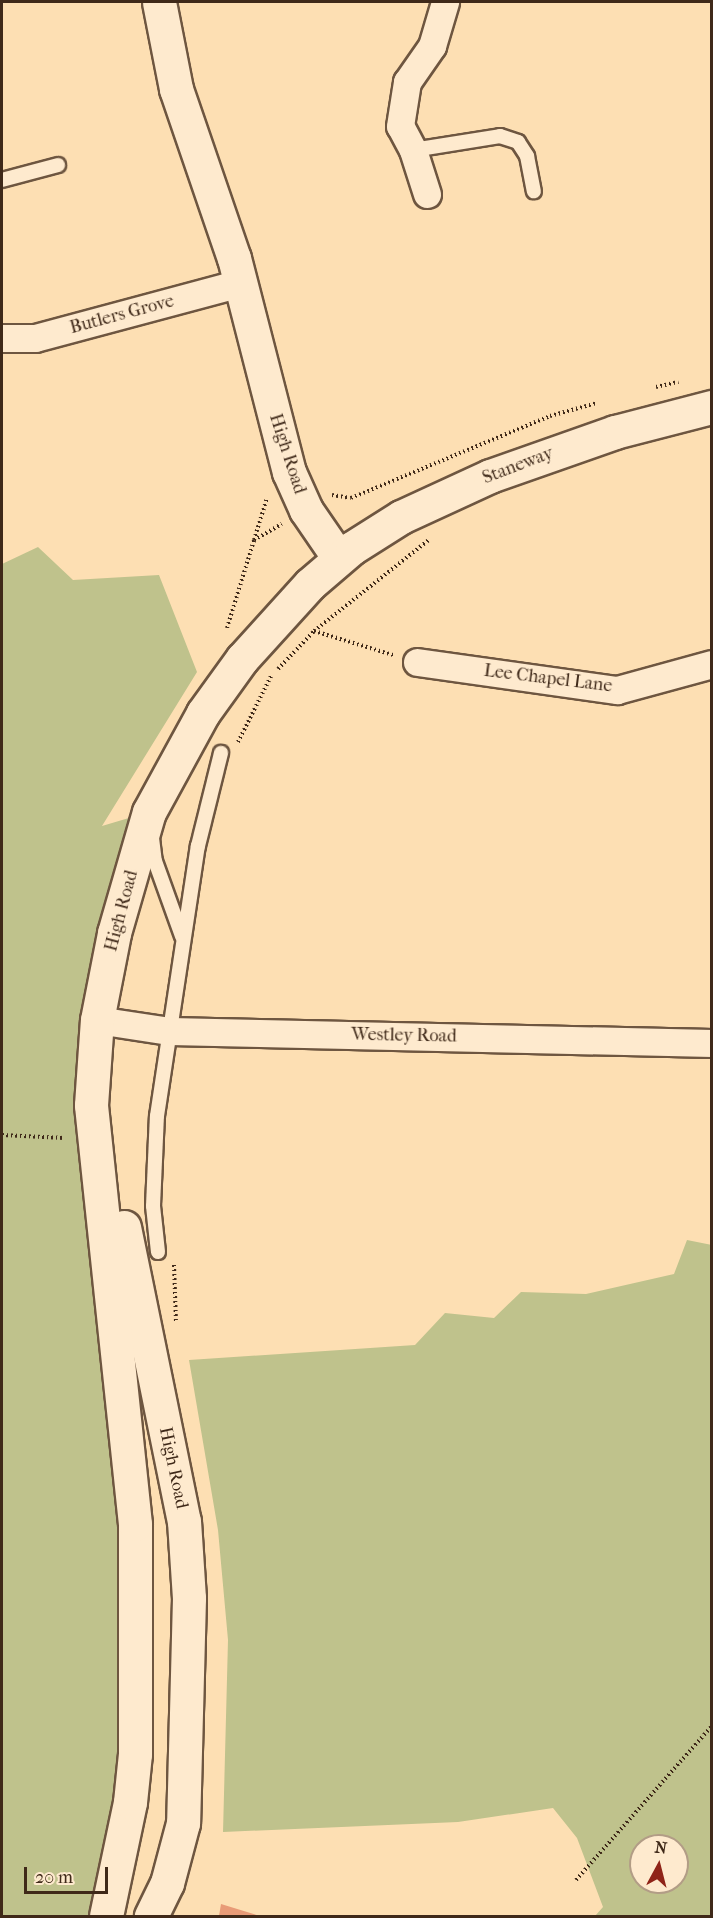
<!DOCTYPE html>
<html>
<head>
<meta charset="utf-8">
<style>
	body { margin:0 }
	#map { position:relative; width:713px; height:1918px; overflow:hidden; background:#fddfb3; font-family:"IM FELL French Canon",serif }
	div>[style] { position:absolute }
	.green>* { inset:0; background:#bfc28c }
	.shadow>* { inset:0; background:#0003 }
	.building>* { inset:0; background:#e89b77 }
	.path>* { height:4px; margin-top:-2px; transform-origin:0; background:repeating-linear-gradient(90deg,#3f2919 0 1.5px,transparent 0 4.5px) }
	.roads { filter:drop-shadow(2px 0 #6e5640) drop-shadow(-2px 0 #6e5640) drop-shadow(0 2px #6e5640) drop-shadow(0 -2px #6e5640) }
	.service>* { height:14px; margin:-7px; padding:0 7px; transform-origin:7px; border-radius:7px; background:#feeace }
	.minor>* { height:27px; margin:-13.5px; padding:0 13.5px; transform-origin:13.5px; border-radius:13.5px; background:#feeace }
	.tertiary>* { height:33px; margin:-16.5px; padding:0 16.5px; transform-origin:16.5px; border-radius:16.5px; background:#feeace }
	.secondary>* { height:33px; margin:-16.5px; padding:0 16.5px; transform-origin:16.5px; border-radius:16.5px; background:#feeace }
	span { translate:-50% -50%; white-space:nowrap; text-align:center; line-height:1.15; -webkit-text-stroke:4.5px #feeace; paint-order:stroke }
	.street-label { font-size:18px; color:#3f2919 }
	.frame { position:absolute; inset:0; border:3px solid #3f2919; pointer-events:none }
	.north { position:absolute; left:629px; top:1834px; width:60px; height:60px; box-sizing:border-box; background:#feeace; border:2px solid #b29d86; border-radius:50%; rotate:7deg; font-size:16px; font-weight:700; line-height:24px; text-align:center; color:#3f2919 }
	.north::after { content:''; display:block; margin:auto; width:21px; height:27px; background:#8f2418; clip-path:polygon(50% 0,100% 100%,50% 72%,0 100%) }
	.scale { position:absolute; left:24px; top:1867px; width:84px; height:27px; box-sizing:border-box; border:3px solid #3f2919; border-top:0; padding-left:8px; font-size:18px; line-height:21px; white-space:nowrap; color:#3f2919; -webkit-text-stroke:4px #feeace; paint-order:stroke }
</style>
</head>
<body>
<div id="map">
	<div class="green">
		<i style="clip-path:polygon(38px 547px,73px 580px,159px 575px,197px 672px,102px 826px,149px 812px,97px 1020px,135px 1754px,106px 1916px,2px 1916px,2px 564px)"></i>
		<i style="clip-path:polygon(evenodd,687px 1240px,712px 1245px,711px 1916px,595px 1916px,603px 1907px,577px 1838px,553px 1808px,458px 1822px,223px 1832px,228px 1640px,218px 1530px,189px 1360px,415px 1345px,445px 1313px,494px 1318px,521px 1292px,586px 1294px,674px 1274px,687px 1240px,641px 1846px,677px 1846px,677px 1882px,641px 1882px,641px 1846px)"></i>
	</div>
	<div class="shadow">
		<i style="clip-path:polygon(222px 1906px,257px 1916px,220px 1916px)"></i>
	</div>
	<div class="building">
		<i style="clip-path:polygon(221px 1904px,260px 1916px,219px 1916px)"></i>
	</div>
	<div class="path">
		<i style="left:656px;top:387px;width:23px;rotate:-13deg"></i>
		<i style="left:332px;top:495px;width:19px;rotate:9deg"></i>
		<i style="left:351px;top:498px;width:215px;rotate:-22.4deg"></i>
		<i style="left:550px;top:416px;width:49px;rotate:-15.5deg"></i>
		<i style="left:254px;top:540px;width:44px;rotate:-72.8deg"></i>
		<i style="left:227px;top:628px;width:92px;rotate:-72.9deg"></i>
		<i style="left:254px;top:540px;width:32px;rotate:-30deg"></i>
		<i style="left:314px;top:631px;width:83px;rotate:16.9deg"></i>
		<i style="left:278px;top:669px;width:52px;rotate:-46.5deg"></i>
		<i style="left:314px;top:631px;width:147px;rotate:-38.4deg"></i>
		<i style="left:238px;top:742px;width:74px;rotate:-63.4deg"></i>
		<i style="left:2px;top:1135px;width:62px;rotate:2.8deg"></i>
		<i style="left:174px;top:1265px;width:56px;rotate:88deg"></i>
		<i style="left:576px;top:1880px;width:205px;rotate:-48.6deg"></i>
	</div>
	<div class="roads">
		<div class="service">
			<i style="left:413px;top:150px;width:88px;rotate:-9.1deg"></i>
			<i style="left:500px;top:136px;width:19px;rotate:18deg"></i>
			<i style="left:518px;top:142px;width:17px;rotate:57deg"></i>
			<i style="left:527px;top:156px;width:36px;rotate:79deg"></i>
			<i style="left:2px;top:180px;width:58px;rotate:-15deg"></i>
			<i style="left:152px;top:838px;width:23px;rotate:83deg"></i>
			<i style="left:155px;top:861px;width:80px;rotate:70.2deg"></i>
			<i style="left:158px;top:1252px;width:46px;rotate:-96.2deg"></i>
			<i style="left:153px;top:1206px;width:90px;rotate:-87.5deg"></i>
			<i style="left:157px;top:1116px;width:273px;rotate:-81.4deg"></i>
			<i style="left:198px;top:846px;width:96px;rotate:-76.1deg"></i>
		</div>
		<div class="minor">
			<i style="left:427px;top:194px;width:46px;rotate:-107.7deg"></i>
			<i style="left:413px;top:150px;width:27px;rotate:-118deg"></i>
			<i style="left:400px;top:126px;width:45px;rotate:-81deg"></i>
			<i style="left:407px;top:82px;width:44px;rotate:-55.2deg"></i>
			<i style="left:432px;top:46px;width:46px;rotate:-73.5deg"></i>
			<i style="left:2px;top:338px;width:33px"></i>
			<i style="left:35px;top:338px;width:212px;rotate:-15deg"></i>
			<i style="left:417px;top:662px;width:202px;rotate:8deg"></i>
			<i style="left:617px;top:690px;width:98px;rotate:-15.3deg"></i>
			<i style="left:97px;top:1020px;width:74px;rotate:8.6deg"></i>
			<i style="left:170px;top:1031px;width:542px;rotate:1.27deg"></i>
		</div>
		<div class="tertiary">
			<i style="left:159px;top:2px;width:89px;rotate:78.9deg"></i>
			<i style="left:176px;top:89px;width:179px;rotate:71.1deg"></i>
			<i style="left:234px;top:258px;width:221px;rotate:75.6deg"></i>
			<i style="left:289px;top:472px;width:42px;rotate:65.9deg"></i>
			<i style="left:306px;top:510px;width:58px;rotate:55.5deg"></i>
		</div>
		<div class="secondary">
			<i style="left:124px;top:1227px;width:300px;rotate:78.5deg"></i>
			<i style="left:184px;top:1521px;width:77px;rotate:86.3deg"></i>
			<i style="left:189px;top:1598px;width:225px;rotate:91.5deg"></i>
			<i style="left:183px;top:1823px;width:62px;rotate:104.9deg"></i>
			<i style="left:167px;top:1883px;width:37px;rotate:116deg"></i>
			<i style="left:106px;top:1916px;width:116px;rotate:-78.1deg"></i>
			<i style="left:130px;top:1802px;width:48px;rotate:-84.1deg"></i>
			<i style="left:135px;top:1754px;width:230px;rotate:-90deg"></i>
			<i style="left:135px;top:1524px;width:421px;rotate:-96deg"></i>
			<i style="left:91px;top:1105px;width:85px;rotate:-86deg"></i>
			<i style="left:97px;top:1020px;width:89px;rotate:-78.9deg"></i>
			<i style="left:114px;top:933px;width:126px;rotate:-73.9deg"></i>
			<i style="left:149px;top:812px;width:113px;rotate:-61.4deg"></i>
			<i style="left:203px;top:713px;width:67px;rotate:-54.2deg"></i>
			<i style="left:242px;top:659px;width:101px;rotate:-47.8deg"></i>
			<i style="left:310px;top:584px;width:55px;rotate:-40.6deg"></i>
			<i style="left:352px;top:548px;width:58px;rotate:-32.3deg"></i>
			<i style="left:401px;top:517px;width:98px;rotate:-24.7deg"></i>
			<i style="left:490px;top:476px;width:133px;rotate:-19.4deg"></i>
			<i style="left:615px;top:432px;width:100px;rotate:-14.5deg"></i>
		</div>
	</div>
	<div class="street-label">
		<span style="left:122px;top:315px;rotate:-15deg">Butlers Grove</span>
		<span style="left:287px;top:454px;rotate:72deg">High Road</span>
		<span style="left:518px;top:466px;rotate:-21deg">Staneway</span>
		<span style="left:548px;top:679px;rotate:7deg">Lee Chapel Lane</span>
		<span style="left:122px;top:911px;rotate:-75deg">High Road</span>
		<span style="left:404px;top:1036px;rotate:1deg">Westley Road</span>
		<span style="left:173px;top:1468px;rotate:78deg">High Road</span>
	</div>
	<div class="frame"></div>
	<div class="north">N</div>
	<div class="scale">20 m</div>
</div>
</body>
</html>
